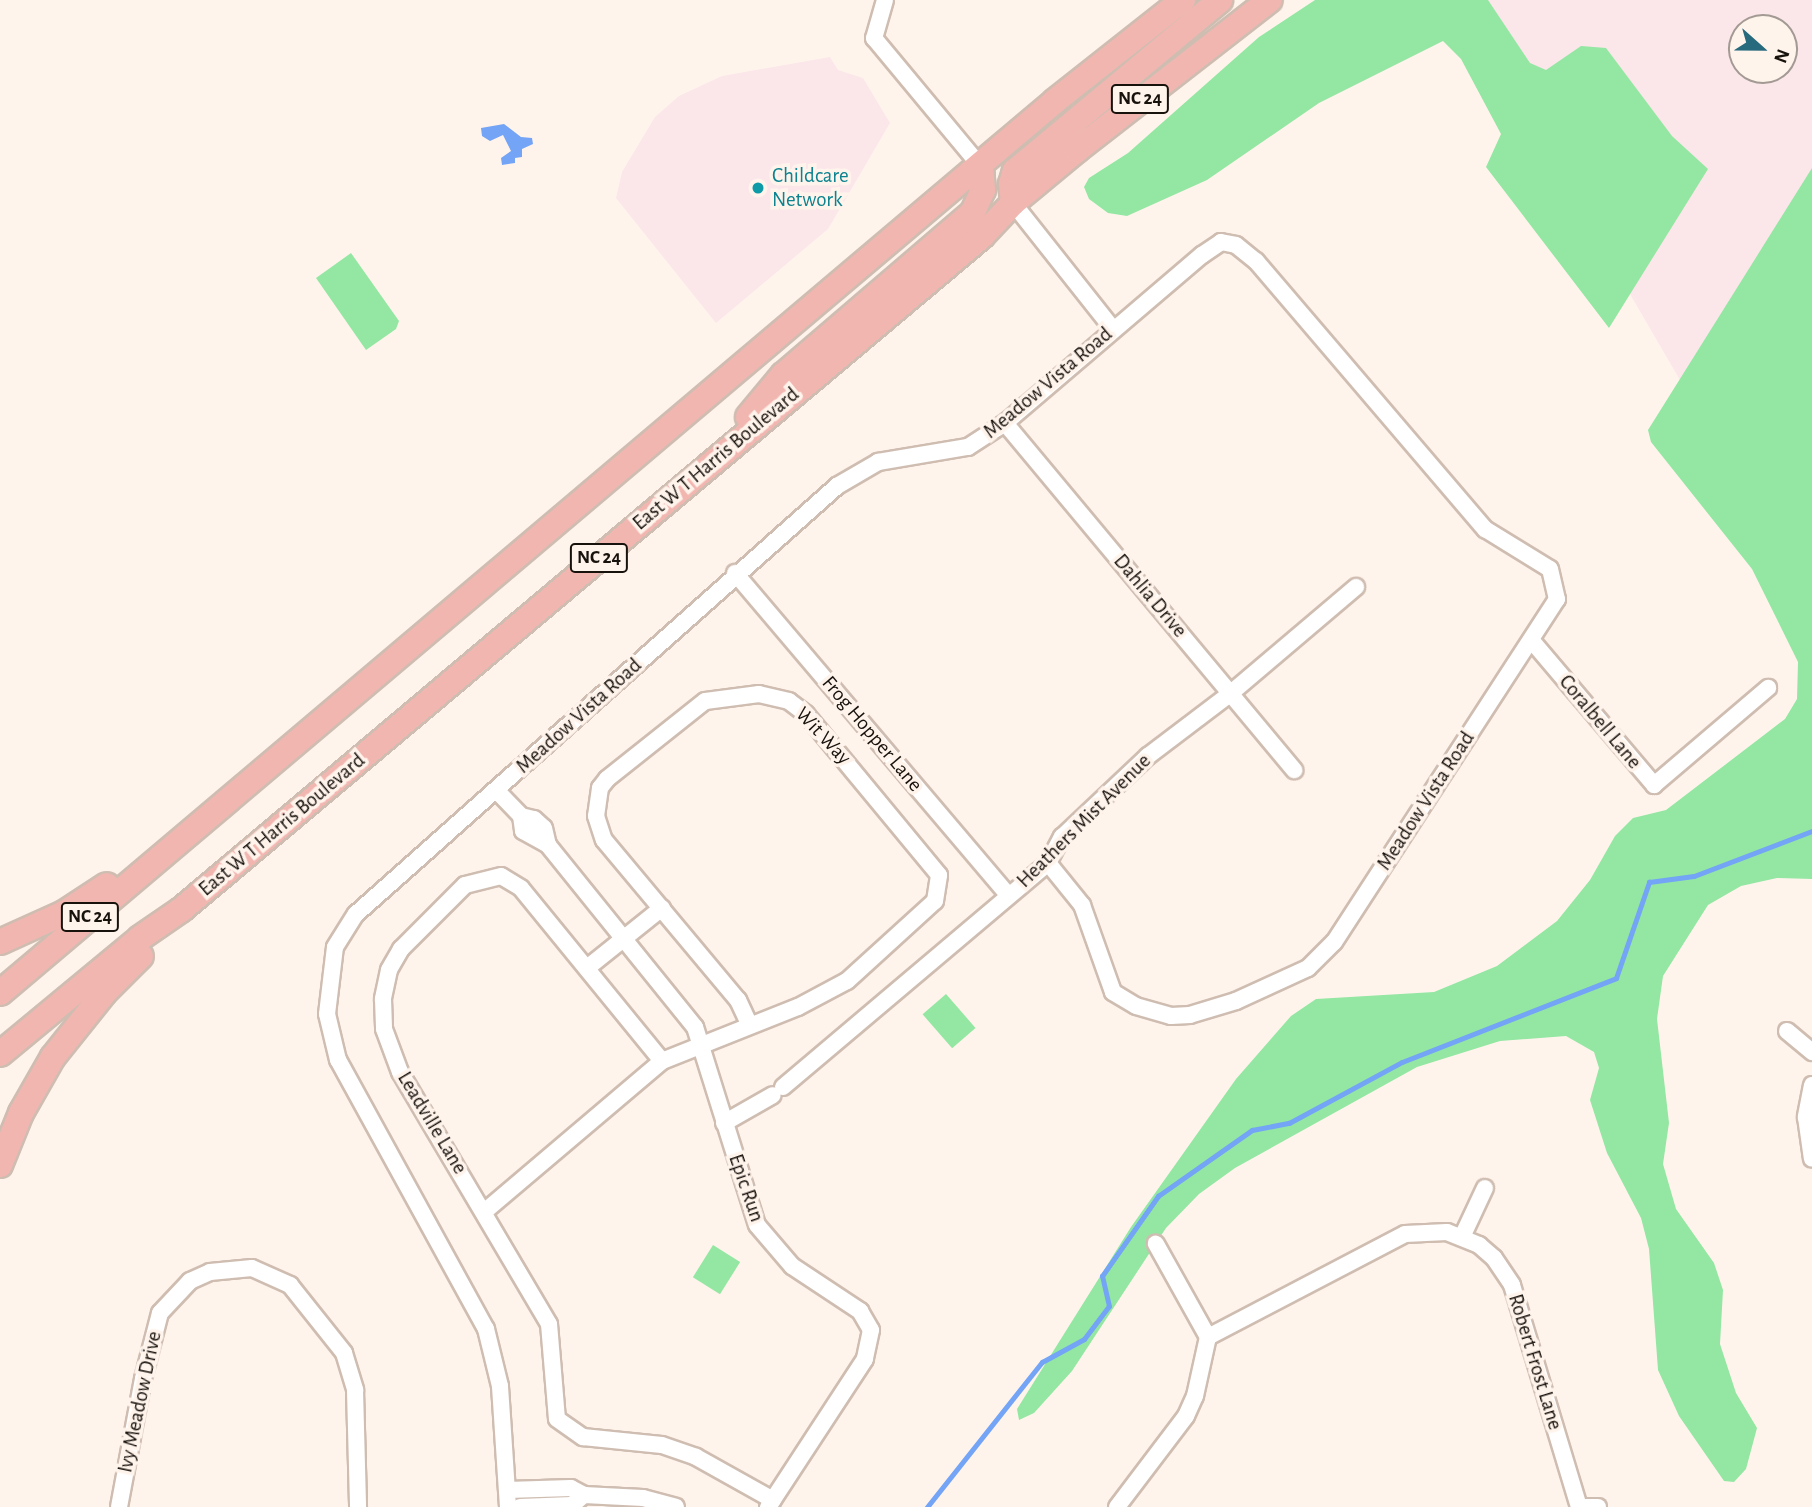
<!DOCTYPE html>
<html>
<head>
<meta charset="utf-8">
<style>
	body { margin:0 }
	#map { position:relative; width:1812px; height:1507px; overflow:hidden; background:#fff4ec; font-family:"Alegreya Sans",sans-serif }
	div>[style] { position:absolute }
	.commercial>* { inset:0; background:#fbe6ea }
	.green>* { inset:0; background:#93e7a3; transform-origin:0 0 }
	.water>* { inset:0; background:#74a4f5 }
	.stream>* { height:5px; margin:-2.5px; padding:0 2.5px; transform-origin:2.5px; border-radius:2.5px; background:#74a4f5 }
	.roads { filter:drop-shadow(2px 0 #cfbdb1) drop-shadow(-2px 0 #cfbdb1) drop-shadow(0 2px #cfbdb1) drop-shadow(0 -2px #cfbdb1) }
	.minor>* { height:16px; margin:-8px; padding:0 8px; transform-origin:8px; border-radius:8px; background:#fff }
	.primary>* { height:24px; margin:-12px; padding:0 12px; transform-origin:12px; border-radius:12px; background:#f2b6b0 }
	.dots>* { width:19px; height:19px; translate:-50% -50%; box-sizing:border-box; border:4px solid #fff4ec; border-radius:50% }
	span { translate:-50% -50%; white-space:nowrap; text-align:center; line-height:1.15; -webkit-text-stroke:7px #fff4ec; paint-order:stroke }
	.shield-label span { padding:2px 5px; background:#fff4ec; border:2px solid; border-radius:5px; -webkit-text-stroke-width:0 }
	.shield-label { font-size:19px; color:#18120d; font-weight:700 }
	.culture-label { font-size:21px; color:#0d838f }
	.left { translate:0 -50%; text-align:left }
	.street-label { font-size:21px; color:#18120d }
	.north { position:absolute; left:1728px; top:14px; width:70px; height:70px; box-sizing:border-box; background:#fff4ec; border:2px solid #a39a93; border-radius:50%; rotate:111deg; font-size:19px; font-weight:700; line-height:28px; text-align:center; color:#18120d }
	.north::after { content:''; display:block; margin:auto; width:24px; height:32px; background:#286a7d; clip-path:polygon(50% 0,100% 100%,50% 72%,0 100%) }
</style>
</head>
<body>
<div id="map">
	<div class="commercial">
		<i style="clip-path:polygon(evenodd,1459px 0,1812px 0,1812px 607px,1459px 0,1742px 28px,1784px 28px,1784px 70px,1742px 70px,1742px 28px)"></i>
		<i style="clip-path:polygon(830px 57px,838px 70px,863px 78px,890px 123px,828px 229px,716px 323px,616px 198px,622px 172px,655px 117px,679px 96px,722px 76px)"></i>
	</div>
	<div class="green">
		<i style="clip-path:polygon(1315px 0,1488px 0,1530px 63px,1546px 70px,1581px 46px,1606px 48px,1672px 136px,1708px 169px,1609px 328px,1486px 167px,1501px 134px,1461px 59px,1443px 41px,1319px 103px,1207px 180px,1127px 216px,1108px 213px,1089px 199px,1084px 187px,1089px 178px,1128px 153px,1259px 37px)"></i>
		<i style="clip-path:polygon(1812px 168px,1812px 879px,1777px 878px,1741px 886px,1708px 905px,1663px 976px,1657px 1019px,1669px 1123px,1663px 1164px,1676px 1209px,1714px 1263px,1723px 1290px,1720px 1344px,1736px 1393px,1757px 1428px,1746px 1469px,1734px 1482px,1724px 1481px,1679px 1416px,1658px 1370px,1649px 1249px,1641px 1218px,1607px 1153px,1590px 1100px,1599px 1068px,1594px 1052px,1566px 1036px,1500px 1041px,1417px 1067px,1235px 1168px,1199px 1194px,1166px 1228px,1072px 1371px,1034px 1413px,1019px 1420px,1017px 1409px,1131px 1227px,1236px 1079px,1291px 1016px,1316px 999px,1434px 992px,1497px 966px,1557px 921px,1590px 880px,1615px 836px,1633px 818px,1666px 810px,1785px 719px,1797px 699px,1798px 662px,1752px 569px,1651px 442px,1648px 430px)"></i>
		<i style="clip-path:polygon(351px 253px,399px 321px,396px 329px,366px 350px,316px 278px)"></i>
		<i style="left:946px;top:994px;width:45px;height:31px;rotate:49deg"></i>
		<i style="left:713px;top:1245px;width:32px;height:38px;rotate:32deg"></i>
	</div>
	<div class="water">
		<i style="clip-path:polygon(504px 124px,521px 137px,532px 138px,533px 144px,522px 149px,522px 157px,515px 158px,515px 163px,502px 165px,501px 158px,511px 151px,503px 135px,490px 141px,482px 136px,481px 128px)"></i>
	</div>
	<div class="stream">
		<i style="left:927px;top:1507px;width:185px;rotate:-51.6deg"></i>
		<i style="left:1042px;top:1362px;width:48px;rotate:-28.7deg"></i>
		<i style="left:1084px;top:1339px;width:41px;rotate:-52.9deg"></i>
		<i style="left:1109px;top:1306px;width:31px;rotate:-103deg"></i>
		<i style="left:1102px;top:1276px;width:98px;rotate:-55deg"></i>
		<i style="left:1158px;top:1196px;width:115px;rotate:-35.1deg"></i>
		<i style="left:1252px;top:1130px;width:38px;rotate:-11deg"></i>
		<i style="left:1289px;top:1123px;width:128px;rotate:-28.4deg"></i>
		<i style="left:1402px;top:1062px;width:230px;rotate:-21.4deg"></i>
		<i style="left:1616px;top:978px;width:102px;rotate:-71deg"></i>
		<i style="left:1649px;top:882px;width:45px;rotate:-7.6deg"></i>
		<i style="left:1694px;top:876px;width:126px;rotate:-20.9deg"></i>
	</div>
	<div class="roads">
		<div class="minor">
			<i style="left:885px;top:0;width:40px;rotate:106deg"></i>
			<i style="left:874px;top:38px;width:168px;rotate:50.3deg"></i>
			<i style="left:1013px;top:203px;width:161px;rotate:51.6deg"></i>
			<i style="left:1005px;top:423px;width:452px;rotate:50.2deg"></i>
			<i style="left:735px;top:573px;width:422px;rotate:49.7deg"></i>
			<i style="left:1532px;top:641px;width:189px;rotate:49.7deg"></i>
			<i style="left:1654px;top:785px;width:150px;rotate:-40.4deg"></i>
			<i style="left:497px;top:791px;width:35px;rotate:46deg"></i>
			<i style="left:521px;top:816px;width:15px;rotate:82deg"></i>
			<i style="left:523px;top:831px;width:29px;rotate:29deg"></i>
			<i style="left:521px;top:816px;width:13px;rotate:13deg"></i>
			<i style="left:534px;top:819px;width:13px;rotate:42deg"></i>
			<i style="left:544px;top:828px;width:17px;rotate:77deg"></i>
			<i style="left:548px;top:845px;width:234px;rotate:51.1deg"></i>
			<i style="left:695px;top:1027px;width:207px;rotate:72.6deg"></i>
			<i style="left:757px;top:1225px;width:54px;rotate:49.5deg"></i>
			<i style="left:792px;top:1266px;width:82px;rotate:33.5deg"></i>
			<i style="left:860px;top:1311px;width:22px;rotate:60deg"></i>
			<i style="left:871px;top:1330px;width:30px;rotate:102deg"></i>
			<i style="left:865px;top:1359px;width:177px;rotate:123.2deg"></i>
			<i style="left:587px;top:968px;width:96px;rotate:-38.7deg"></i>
			<i style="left:1787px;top:1031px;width:33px;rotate:40deg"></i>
			<i style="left:662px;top:1061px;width:223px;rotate:-129.2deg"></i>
			<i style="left:521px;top:888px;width:23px;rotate:-149deg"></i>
			<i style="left:501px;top:876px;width:37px;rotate:166deg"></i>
			<i style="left:465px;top:885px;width:91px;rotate:135deg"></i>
			<i style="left:401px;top:949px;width:24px;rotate:120deg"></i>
			<i style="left:389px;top:970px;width:30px;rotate:102deg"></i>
			<i style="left:383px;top:999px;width:30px;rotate:88deg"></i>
			<i style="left:384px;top:1029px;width:46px;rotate:69.6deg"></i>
			<i style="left:400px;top:1072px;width:293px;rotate:59.4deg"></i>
			<i style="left:549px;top:1324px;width:95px;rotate:85.2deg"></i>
			<i style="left:557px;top:1419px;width:32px;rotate:35deg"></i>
			<i style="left:583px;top:1437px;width:79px;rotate:5.8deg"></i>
			<i style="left:662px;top:1445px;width:36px;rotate:19deg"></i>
			<i style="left:696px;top:1457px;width:88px;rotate:29.2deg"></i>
			<i style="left:1812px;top:1085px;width:33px;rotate:101deg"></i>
			<i style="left:1806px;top:1117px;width:42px;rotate:81.9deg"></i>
			<i style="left:783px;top:1087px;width:347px;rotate:-40.2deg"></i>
			<i style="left:1048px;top:863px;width:30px;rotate:-62deg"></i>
			<i style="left:1062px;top:837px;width:118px;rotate:-43.3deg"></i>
			<i style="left:1148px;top:756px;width:104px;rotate:-37.2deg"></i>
			<i style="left:1231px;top:693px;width:164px;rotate:-40.3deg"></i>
			<i style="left:724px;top:1123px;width:56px;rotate:-29.7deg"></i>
			<i style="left:484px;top:1212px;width:233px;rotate:-40.3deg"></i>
			<i style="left:662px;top:1061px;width:146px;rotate:-21.7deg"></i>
			<i style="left:798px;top:1007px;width:55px;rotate:-28deg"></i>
			<i style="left:847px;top:981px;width:119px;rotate:-42.3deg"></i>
			<i style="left:935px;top:901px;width:26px;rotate:-81deg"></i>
			<i style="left:939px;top:875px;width:209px;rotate:-129.6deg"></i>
			<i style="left:806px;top:714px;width:21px;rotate:-143deg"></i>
			<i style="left:789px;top:701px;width:31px;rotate:-167deg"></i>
			<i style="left:759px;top:694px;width:54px;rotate:172.6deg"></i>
			<i style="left:705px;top:701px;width:125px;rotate:141.5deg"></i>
			<i style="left:607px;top:779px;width:11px;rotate:128deg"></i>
			<i style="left:600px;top:788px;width:28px;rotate:98deg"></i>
			<i style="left:596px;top:816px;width:25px;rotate:72deg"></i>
			<i style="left:604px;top:840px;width:209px;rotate:50.1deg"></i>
			<i style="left:738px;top:1000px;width:26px;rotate:65deg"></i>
			<i style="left:1462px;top:1237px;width:54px;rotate:-64.9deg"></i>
			<i style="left:1208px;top:1337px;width:222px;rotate:-27.6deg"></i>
			<i style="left:1405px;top:1234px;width:42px;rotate:-2.7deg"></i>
			<i style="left:1447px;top:1232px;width:35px;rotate:22deg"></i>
			<i style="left:1479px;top:1245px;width:20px;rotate:41deg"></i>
			<i style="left:1494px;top:1258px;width:32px;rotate:56deg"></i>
			<i style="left:1512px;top:1285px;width:232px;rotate:73.2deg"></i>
			<i style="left:507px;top:1490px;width:64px;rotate:-1.8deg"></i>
			<i style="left:571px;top:1488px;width:15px;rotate:28deg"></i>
			<i style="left:584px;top:1495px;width:59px;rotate:2.9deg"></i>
			<i style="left:643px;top:1498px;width:34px;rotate:15deg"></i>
			<i style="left:119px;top:1507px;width:130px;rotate:-79.4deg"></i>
			<i style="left:143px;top:1379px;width:68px;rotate:-75.6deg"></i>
			<i style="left:160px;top:1313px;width:44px;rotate:-46.8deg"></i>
			<i style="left:190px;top:1281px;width:22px;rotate:-24deg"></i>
			<i style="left:210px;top:1272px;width:42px;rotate:-5.4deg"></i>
			<i style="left:252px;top:1268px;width:42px;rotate:24.1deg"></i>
			<i style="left:290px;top:1285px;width:87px;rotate:51.5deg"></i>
			<i style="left:344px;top:1353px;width:39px;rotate:73deg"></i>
			<i style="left:355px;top:1390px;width:117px;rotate:88.5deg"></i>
			<i style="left:508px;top:1507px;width:121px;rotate:-93.8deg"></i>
			<i style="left:500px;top:1386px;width:59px;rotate:-103.8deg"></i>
			<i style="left:486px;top:1329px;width:307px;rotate:-118.8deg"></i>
			<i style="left:338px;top:1060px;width:47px;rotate:-103.4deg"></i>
			<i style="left:327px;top:1014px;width:67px;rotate:-83.2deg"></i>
			<i style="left:335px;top:947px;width:39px;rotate:-58deg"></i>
			<i style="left:356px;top:914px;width:644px;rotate:-41.66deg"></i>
			<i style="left:837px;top:486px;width:48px;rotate:-30.3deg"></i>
			<i style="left:878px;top:462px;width:91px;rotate:-9.5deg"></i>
			<i style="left:968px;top:447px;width:44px;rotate:-33deg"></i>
			<i style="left:1005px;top:423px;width:259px;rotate:-40.5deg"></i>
			<i style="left:1202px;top:255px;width:23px;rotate:-34deg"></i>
			<i style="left:1221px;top:242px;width:15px;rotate:11deg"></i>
			<i style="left:1236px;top:245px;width:26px;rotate:39deg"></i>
			<i style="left:1256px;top:261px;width:353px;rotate:49.5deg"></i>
			<i style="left:1485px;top:529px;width:76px;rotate:31.6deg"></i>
			<i style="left:1550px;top:569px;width:31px;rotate:77deg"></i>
			<i style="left:1557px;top:599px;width:409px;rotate:123deg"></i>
			<i style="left:1334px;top:942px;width:37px;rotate:135deg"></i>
			<i style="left:1308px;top:968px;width:79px;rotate:155.4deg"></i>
			<i style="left:1236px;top:1001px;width:48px;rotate:163.1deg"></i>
			<i style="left:1190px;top:1015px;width:19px;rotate:177deg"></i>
			<i style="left:1171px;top:1016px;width:36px;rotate:-164deg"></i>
			<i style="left:1136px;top:1006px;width:27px;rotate:-149deg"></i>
			<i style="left:1113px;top:992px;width:92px;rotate:-109.6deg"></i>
			<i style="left:1082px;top:905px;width:54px;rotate:-129deg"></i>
			<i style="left:520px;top:1507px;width:52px;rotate:-2.2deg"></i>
			<i style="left:572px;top:1505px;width:16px;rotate:-40deg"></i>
			<i style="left:1117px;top:1507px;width:114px;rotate:-52.8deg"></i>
			<i style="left:1186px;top:1416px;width:22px;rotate:-66deg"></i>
			<i style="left:1195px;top:1396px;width:60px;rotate:-77.6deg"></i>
			<i style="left:1208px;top:1337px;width:107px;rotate:-119.2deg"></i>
			<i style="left:1586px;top:1507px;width:12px"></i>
		</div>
		<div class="primary">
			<i style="left:1013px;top:203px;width:19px;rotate:-96deg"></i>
			<i style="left:1011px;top:184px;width:14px;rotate:-73deg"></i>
			<i style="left:1015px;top:171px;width:267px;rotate:-39.8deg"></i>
			<i style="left:748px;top:417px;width:55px;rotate:-50.2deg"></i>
			<i style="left:783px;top:375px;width:250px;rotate:-40.6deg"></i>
			<i style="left:973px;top:212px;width:24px;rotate:-66deg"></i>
			<i style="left:983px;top:190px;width:23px;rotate:-95deg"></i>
			<i style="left:0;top:942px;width:70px;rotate:-24.4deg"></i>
			<i style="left:64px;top:913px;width:51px;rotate:-33.1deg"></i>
			<i style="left:0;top:993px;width:1382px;rotate:-40.21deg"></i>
			<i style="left:1055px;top:101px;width:163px;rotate:-38.3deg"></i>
			<i style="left:0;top:1054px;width:182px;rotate:-39.6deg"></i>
			<i style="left:140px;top:938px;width:51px;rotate:-34.6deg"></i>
			<i style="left:182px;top:909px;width:1045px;rotate:-40.07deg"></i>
			<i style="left:982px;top:236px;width:45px;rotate:-46.8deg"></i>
			<i style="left:1013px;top:203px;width:83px;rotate:-39.6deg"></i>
			<i style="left:1077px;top:150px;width:244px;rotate:-37.9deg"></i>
			<i style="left:0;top:1165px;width:56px;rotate:-68deg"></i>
			<i style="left:21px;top:1113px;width:64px;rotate:-60.3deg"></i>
			<i style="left:53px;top:1057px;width:82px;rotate:-51.4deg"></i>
			<i style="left:104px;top:993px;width:52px;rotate:-45deg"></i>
		</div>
	</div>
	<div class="dots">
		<i style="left:758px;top:188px;background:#0f9aa8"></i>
	</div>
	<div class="shield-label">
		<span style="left:1140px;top:99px">NC 24</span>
		<span style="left:599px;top:558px">NC 24</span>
		<span style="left:90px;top:917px">NC 24</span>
	</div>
	<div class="culture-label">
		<span class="left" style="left:772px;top:188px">Childcare<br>Network</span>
	</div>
	<div class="street-label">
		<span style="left:1048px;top:383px;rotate:-40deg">Meadow Vista Road</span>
		<span style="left:716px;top:459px;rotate:-40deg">East W T Harris Boulevard</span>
		<span style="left:1150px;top:596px;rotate:50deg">Dahlia Drive</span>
		<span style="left:579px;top:716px;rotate:-42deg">Meadow Vista Road</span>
		<span style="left:1600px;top:722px;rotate:50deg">Coralbell Lane</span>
		<span style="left:872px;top:734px;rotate:50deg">Frog Hopper Lane</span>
		<span style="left:823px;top:736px;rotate:47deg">Wit Way</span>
		<span style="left:1426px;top:801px;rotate:-57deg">Meadow Vista Road</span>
		<span style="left:1084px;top:821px;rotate:-45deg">Heathers Mist Avenue</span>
		<span style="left:282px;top:825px;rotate:-40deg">East W T Harris Boulevard</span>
		<span style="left:432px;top:1123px;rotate:59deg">Leadville Lane</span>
		<span style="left:746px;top:1188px;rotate:71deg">Epic Run</span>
		<span style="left:1535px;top:1362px;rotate:73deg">Robert Frost Lane</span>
		<span style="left:140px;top:1402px;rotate:-78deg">Ivy Meadow Drive</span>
	</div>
	<div class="north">N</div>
</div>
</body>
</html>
